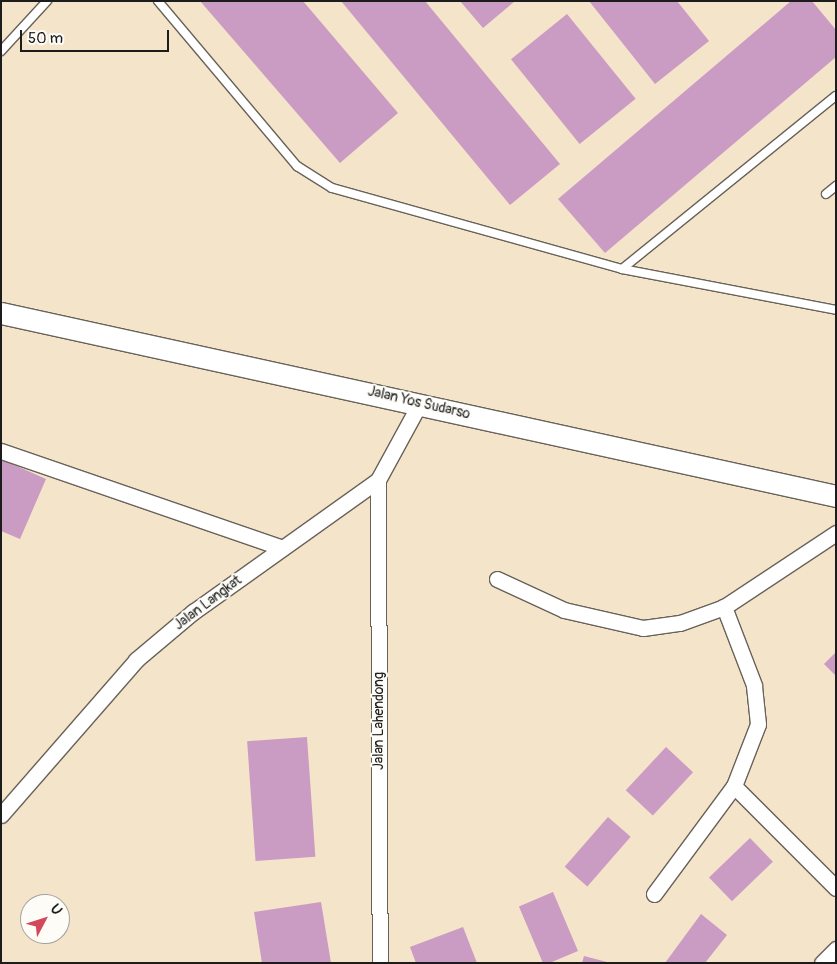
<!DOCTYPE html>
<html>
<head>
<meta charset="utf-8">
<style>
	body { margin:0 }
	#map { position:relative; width:837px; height:964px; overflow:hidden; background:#f4e4ca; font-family:Pangolin,sans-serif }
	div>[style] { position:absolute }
	.building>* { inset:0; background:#ca9bc3; transform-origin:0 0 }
	.roads { filter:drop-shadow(1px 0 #686259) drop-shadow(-1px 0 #686259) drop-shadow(0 1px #686259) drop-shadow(0 -1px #686259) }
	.lane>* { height:8px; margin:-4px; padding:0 4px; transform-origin:4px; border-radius:4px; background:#fff }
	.street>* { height:15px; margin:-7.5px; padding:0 7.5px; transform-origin:7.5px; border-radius:7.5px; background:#fff }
	.secondary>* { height:21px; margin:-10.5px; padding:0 10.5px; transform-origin:10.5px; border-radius:10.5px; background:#fff }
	span { translate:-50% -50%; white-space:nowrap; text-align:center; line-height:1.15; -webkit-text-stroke:4px #fdfcf7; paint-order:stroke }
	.street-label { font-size:14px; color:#1c1c1c }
	.frame { position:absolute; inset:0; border:2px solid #1c1c1c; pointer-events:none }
	.north { position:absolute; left:20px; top:894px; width:50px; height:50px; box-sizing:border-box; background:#fdfcf7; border:1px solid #a3a29f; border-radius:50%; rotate:50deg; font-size:14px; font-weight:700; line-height:20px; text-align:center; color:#1c1c1c }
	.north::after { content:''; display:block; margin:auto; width:18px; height:22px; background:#d1495b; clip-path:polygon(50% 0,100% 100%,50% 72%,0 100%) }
	.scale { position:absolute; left:20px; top:30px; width:149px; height:22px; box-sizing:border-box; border:2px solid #1c1c1c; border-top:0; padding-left:6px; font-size:15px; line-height:18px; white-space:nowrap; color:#1c1c1c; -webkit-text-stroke:4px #fdfcf7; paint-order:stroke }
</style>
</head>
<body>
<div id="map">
	<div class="building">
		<i style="clip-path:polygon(200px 1px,303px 1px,398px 113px,340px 163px)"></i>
		<i style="clip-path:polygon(341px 1px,425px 1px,560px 164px,510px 205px)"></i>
		<i style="clip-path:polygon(460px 1px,515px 1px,483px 28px)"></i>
		<i style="clip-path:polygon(589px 1px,677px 1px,709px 41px,655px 84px)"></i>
		<i style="clip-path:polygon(791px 1px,812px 1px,836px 30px,836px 57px,605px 253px,558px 199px)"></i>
		<i style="left:567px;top:14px;width:109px;height:72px;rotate:51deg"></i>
		<i style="clip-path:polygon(1px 459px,46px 479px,20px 539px,1px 531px)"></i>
		<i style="clip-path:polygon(836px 652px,836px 676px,824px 664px)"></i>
		<i style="left:307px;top:737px;width:120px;height:60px;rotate:86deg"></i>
		<i style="left:666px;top:747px;width:37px;height:59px;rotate:43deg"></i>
		<i style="left:608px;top:817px;width:30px;height:66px;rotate:41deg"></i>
		<i style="left:750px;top:838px;width:33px;height:57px;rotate:46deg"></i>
		<i style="left:553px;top:892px;width:64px;height:37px;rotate:67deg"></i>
		<i style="clip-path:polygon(321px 902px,331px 963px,262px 963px,254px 912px)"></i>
		<i style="clip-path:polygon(701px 914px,727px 935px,705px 963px,665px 963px)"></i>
		<i style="clip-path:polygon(463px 927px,477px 963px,416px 963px,410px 947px)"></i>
		<i style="clip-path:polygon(584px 956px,607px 962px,607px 963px,582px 963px)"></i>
	</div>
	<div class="roads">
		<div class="lane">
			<i style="left:158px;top:1px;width:216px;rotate:49.9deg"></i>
			<i style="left:297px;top:166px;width:41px;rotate:32.2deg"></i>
			<i style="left:332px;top:188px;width:301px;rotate:15.6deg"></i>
			<i style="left:622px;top:269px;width:275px;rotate:-39deg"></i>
			<i style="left:1px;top:51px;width:68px;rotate:-47.4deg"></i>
			<i style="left:826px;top:194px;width:13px;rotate:-39deg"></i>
			<i style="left:622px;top:269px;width:218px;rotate:10.8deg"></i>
		</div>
		<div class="street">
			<i style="left:1px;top:451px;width:297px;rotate:19deg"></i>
			<i style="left:378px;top:480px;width:483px;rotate:89.8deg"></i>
			<i style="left:497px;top:579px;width:74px;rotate:24.8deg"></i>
			<i style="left:564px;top:610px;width:81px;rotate:12.8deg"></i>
			<i style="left:643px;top:628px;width:37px;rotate:-8deg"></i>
			<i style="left:680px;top:623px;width:47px;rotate:-20deg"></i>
			<i style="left:724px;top:607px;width:134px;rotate:-33.5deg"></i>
			<i style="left:734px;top:786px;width:144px;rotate:45deg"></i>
			<i style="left:1px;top:815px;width:206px;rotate:-48.9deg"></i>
			<i style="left:136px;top:660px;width:75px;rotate:-40.1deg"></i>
			<i style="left:193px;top:612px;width:227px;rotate:-35.5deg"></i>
			<i style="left:378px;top:480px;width:88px;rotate:-61.4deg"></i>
			<i style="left:654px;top:894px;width:134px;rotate:-53.5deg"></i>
			<i style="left:734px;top:786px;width:66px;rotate:-68.8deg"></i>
			<i style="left:758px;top:724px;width:39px;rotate:-96deg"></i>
			<i style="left:754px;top:685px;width:84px;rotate:-111deg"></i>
			<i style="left:822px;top:963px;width:20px;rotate:-45deg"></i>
		</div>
		<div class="secondary">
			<i style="left:1px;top:313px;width:855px;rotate:12.36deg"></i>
		</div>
	</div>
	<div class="street-label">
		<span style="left:419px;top:403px;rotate:13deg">Jalan Yos Sudarso</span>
		<span style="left:208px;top:603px;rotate:-37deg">Jalan Langkat</span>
		<span style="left:379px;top:721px;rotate:-90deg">Jalan Lahendong</span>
	</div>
	<div class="frame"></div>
	<div class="north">U</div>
	<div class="scale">50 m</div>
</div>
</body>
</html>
